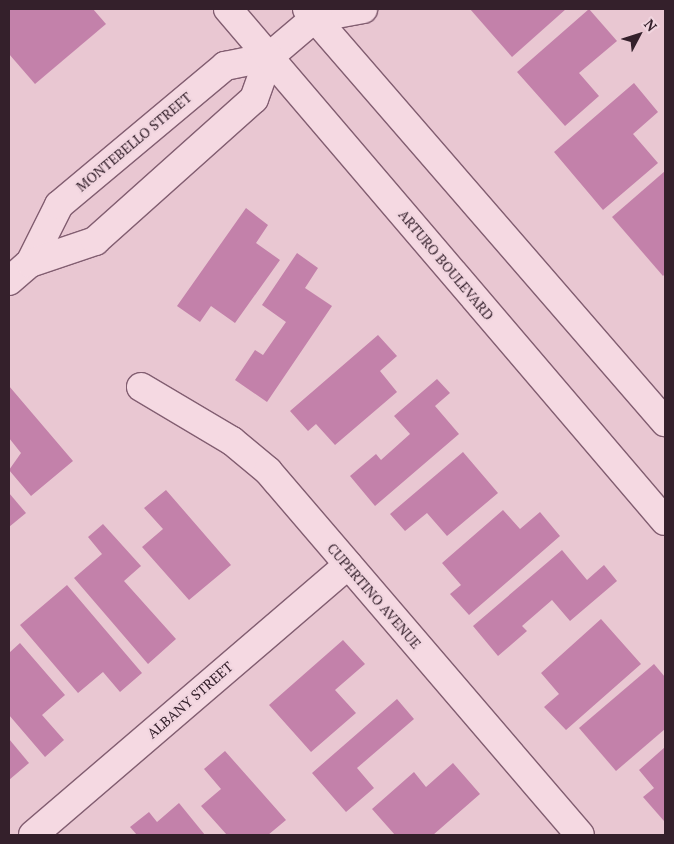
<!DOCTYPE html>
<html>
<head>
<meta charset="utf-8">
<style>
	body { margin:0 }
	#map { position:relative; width:674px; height:844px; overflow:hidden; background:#e9c7d2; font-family:"PT Serif",serif }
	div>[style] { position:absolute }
	.building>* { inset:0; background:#c381aa }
	.roads { filter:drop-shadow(1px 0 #825e71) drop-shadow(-1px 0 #825e71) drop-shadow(0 1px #825e71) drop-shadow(0 -1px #825e71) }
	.minor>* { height:28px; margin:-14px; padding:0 14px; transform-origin:14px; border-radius:14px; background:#f5d9e2 }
	.tertiary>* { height:28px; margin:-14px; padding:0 14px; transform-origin:14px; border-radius:14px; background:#f5d9e2 }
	span { translate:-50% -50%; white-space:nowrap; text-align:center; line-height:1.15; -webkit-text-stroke:4.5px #f1d5df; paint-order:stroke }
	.street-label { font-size:14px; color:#34202b }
	.frame { position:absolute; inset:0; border:10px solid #34202b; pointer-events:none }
	.north { position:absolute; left:614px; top:10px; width:50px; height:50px; -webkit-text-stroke:4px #f1d5df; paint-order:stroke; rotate:50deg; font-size:14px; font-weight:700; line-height:20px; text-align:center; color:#34202b }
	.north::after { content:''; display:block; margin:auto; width:18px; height:22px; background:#34202b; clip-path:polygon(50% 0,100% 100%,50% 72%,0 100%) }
</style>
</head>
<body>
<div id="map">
	<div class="building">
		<i style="clip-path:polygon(9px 9px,93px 9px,106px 24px,35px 84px,9px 54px)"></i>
		<i style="clip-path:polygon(470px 9px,566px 9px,512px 57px)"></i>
		<i style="clip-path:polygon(589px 9px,617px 41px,579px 73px,599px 96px,565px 126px,517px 72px)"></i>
		<i style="clip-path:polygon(634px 83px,658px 112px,633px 134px,658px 163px,603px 210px,554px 152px)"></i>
		<i style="clip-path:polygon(665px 171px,665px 274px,663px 276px,612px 217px)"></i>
		<i style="clip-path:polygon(246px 208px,268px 225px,256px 243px,280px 260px,235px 323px,211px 306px,200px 322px,177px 306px)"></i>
		<i style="clip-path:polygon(297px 253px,318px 268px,305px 288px,332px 306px,267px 402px,235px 380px,255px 350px,263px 355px,286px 322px,262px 305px)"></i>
		<i style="clip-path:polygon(378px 335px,397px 356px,380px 371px,397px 392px,335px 445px,316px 424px,308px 431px,290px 411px)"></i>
		<i style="clip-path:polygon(437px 379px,450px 393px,435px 406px,459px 434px,375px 506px,350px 476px,376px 454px,381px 460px,410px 434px,394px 416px)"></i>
		<i style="clip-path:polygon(9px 386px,73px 461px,31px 496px,9px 470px,21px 453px,9px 438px)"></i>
		<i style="clip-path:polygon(463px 452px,498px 493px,447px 536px,427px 513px,405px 531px,390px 514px)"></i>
		<i style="clip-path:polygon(166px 490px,231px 565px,189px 600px,142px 547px,163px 529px,144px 508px)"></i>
		<i style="clip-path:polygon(9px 493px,26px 513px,9px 527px)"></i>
		<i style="clip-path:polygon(503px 510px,520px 529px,540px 512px,560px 536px,469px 615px,450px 594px,461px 585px,442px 563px)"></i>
		<i style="clip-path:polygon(103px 524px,141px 566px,124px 581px,176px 639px,148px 664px,74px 578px,102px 554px,88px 537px)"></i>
		<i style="clip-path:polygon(562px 550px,587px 580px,604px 565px,617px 581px,570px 621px,552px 600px,522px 626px,527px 631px,498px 656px,473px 626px)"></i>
		<i style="clip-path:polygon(67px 585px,142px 673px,120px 692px,103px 672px,78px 693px,20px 625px)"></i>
		<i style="clip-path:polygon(601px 619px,641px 664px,566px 730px,544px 707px,559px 694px,541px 673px)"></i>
		<i style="clip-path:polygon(343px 640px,365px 664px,335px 690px,356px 713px,311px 752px,269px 705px)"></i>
		<i style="clip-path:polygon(20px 643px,65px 695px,42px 715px,64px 740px,45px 757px,9px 715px,9px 653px)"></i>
		<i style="clip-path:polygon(654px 664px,665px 677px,665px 729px,616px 771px,579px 728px)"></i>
		<i style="clip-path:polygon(397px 699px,414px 719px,357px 768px,374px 788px,346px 812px,312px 773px)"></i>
		<i style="clip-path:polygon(9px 739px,29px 763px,9px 780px)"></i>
		<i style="clip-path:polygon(665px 747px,665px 820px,664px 821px,643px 797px,654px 788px,639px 770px)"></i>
		<i style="clip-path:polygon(225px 751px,286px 820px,268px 835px,227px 835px,201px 806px,221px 789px,204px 769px)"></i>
		<i style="clip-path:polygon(453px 763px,480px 794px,433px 835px,395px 835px,372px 809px,414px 772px,426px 787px)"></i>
		<i style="clip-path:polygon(179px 803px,205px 835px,137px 835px,130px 827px,149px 812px,157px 822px)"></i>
	</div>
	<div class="roads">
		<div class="minor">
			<i style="left:315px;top:18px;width:49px;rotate:-10.6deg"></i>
			<i style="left:30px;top:263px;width:65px;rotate:-63.4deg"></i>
			<i style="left:59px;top:205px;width:217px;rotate:-39.9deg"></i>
			<i style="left:225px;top:66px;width:45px;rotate:-11.6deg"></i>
			<i style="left:269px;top:57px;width:60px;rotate:-40.3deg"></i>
			<i style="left:315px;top:18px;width:9px;rotate:-72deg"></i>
			<i style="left:9px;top:281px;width:28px;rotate:-41deg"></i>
			<i style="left:30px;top:263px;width:69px;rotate:-18.7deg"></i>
			<i style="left:95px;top:241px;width:213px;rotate:-41.8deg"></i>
			<i style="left:254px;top:99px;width:45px;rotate:-70.3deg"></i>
			<i style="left:141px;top:387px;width:106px;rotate:30.7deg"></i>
			<i style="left:232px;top:441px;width:47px;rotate:39.8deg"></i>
			<i style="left:268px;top:471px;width:479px;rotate:49.4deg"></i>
			<i style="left:33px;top:835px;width:415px;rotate:-40.6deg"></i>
		</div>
		<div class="tertiary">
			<i style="left:228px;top:9px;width:673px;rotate:49.52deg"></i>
			<i style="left:307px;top:9px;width:547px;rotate:49.08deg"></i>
		</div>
	</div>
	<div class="street-label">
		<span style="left:134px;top:142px;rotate:-40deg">MONTEBELLO STREET</span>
		<span style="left:446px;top:265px;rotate:50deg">ARTURO BOULEVARD</span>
		<span style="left:374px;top:596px;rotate:49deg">CUPERTINO AVENUE</span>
		<span style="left:190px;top:700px;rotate:-41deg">ALBANY STREET</span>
	</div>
	<div class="frame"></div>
	<div class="north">N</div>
</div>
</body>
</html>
